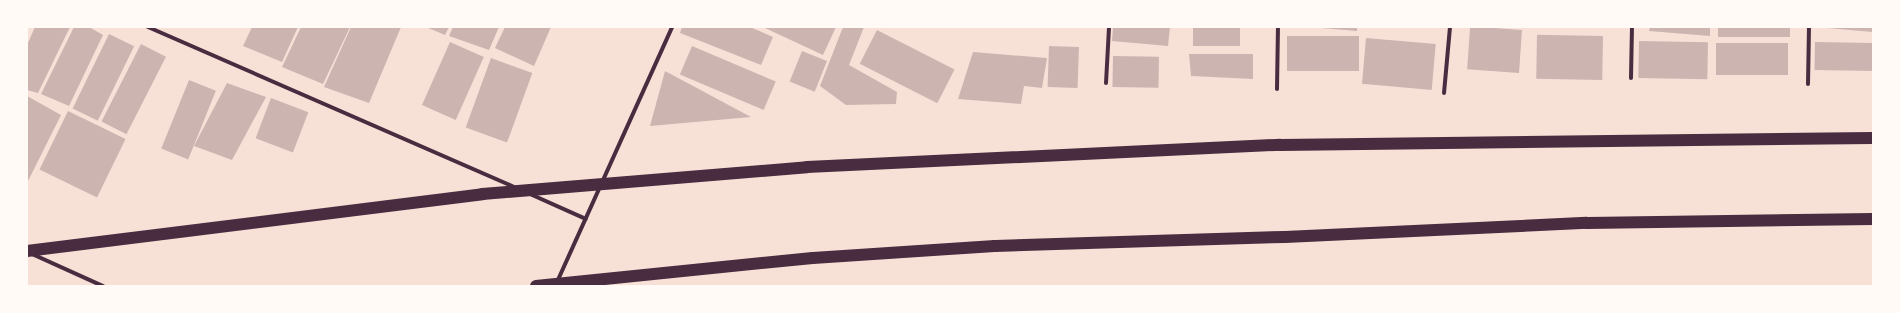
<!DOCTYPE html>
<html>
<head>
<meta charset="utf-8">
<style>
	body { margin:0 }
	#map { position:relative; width:1900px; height:313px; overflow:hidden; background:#f7e1d7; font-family:Raleway,sans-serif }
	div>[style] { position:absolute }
	.building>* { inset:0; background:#ccb4b1; transform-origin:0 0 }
	.minor>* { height:4px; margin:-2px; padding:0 2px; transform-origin:2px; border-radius:2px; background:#4a2c40 }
	.motorway>* { height:12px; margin:-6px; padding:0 6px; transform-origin:6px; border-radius:6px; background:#4a2c40 }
	span { translate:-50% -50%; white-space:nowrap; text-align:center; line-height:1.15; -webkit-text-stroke:3.5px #fffaf5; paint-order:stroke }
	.frame { position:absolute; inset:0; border:28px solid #fffaf5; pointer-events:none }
</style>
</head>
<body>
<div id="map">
	<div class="building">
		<i style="clip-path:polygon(35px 27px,70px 27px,38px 93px,27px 90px,27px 45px)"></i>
		<i style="clip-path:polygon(74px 27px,89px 27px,103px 35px,69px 106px,41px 94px)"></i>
		<i style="clip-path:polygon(252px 27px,298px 27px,282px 62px,243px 46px)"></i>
		<i style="clip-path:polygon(301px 27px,350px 27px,323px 84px,282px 67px)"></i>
		<i style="clip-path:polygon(351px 27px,401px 27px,369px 103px,324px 87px)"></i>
		<i style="clip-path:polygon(426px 27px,449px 27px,445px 35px)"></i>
		<i style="clip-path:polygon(453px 27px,499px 27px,489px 50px,449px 36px)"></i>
		<i style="clip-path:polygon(505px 27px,551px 27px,534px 66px,495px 48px)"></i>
		<i style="clip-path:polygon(682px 27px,750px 27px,773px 37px,761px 65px,680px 33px)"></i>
		<i style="clip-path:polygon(766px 27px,836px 27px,823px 55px,765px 28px)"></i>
		<i style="clip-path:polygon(843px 27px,864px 27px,849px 65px,897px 92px,896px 104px,846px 105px,820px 86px)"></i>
		<i style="clip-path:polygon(1113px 27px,1170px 27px,1168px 46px,1112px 41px)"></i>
		<i style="left:1193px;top:27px;width:47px;height:19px"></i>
		<i style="clip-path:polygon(1310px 27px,1357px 27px,1357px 31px)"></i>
		<i style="clip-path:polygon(1650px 27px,1710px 27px,1710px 36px,1649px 31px)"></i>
		<i style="left:1718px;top:27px;width:72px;height:10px"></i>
		<i style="clip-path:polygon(1827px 27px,1873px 27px,1873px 32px,1827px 28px)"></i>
		<i style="left:877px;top:30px;width:87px;height:38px;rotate:27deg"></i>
		<i style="left:1522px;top:30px;width:43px;height:52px;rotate:94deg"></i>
		<i style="left:109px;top:34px;width:28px;height:83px;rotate:26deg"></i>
		<i style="left:1287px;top:36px;width:72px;height:35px"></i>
		<i style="left:1603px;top:36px;width:44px;height:66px;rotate:91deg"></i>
		<i style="left:1366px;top:38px;width:70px;height:46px;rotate:5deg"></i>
		<i style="left:1639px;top:41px;width:69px;height:37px;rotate:1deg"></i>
		<i style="left:450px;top:42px;width:37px;height:69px;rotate:24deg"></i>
		<i style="left:1815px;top:42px;width:58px;height:28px;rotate:1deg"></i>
		<i style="left:1716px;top:43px;width:72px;height:32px"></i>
		<i style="left:141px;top:44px;width:28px;height:87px;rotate:27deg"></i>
		<i style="left:692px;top:46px;width:91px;height:31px;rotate:23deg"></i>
		<i style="left:1049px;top:46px;width:30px;height:41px;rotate:2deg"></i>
		<i style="left:802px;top:51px;width:27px;height:33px;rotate:22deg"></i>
		<i style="clip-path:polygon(973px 52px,1047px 58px,1042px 88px,1024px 86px,1021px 104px,958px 99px)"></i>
		<i style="clip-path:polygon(1189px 54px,1253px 54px,1253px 79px,1191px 76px)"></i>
		<i style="left:1113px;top:56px;width:46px;height:31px;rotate:1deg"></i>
		<i style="left:491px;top:58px;width:44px;height:74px;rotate:20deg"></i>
		<i style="clip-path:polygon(665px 71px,751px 117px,650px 126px)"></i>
		<i style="left:189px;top:80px;width:29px;height:74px;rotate:22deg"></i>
		<i style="clip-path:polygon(227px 83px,266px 97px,232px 160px,194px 146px)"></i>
		<i style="clip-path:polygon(27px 96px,61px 115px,27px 183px)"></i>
		<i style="left:271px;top:98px;width:40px;height:43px;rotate:21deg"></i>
		<i style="left:68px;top:111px;width:64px;height:65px;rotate:26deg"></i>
	</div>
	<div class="minor">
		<i style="left:148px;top:27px;width:399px;rotate:23.6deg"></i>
		<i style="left:1631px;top:78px;width:51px;rotate:-88.9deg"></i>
		<i style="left:1106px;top:83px;width:56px;rotate:-86.9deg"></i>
		<i style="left:1808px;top:84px;width:57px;rotate:-89deg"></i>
		<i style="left:1277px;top:89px;width:62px;rotate:-89.1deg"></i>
		<i style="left:1444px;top:93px;width:66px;rotate:-84.8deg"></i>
		<i style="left:530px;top:194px;width:61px;rotate:24.1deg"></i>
		<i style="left:32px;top:254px;width:78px;rotate:24.3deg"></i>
		<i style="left:557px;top:282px;width:280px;rotate:-65.7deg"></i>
	</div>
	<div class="motorway">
		<i style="left:27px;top:251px;width:459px;rotate:-7.1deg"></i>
		<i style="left:482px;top:194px;width:326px;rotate:-4.7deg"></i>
		<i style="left:807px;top:167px;width:474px;rotate:-2.7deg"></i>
		<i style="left:1280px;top:145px;width:593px;rotate:-0.68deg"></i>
		<i style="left:536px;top:286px;width:278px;rotate:-5.8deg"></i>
		<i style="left:813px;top:258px;width:182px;rotate:-3.8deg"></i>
		<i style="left:995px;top:246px;width:290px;rotate:-1.8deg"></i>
		<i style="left:1285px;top:237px;width:302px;rotate:-2.7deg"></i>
		<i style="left:1587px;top:223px;width:286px;rotate:-0.8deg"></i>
	</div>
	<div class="frame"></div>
</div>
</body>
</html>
